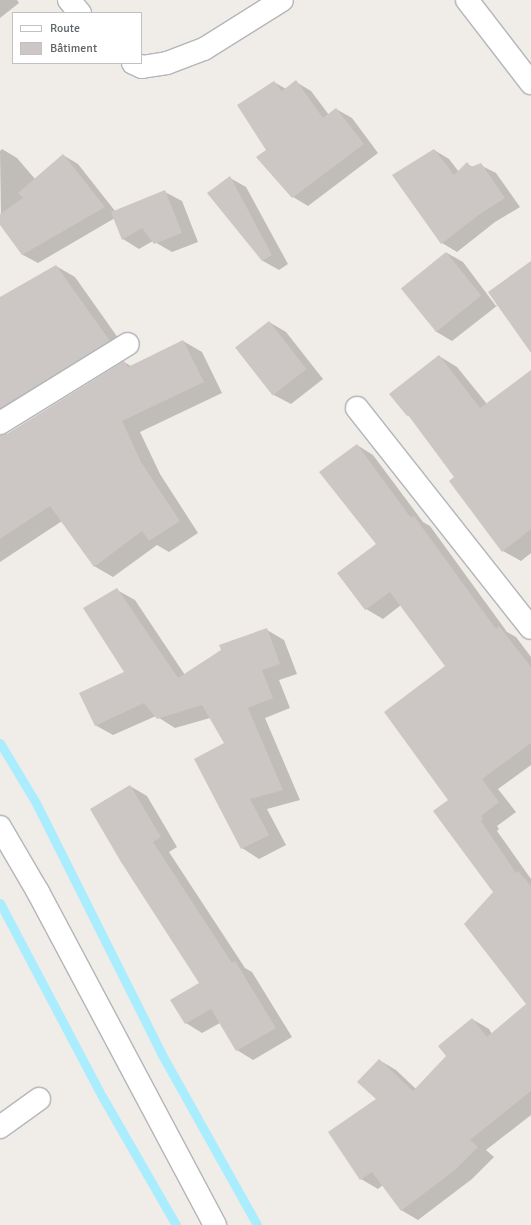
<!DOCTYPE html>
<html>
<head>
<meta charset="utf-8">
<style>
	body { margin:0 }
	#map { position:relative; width:531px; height:1225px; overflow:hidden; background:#f0ece7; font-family:Signika,sans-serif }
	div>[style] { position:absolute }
	.shadow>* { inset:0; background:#0003 }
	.stream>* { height:9px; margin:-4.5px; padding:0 4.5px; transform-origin:4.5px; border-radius:4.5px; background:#a9edfe }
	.building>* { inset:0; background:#ccc7c4; transform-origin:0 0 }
	.roads { filter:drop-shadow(1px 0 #b2b6b9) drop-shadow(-1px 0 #b2b6b9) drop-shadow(0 1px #b2b6b9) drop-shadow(0 -1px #b2b6b9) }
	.minor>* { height:22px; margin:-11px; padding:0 11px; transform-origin:11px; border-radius:11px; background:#fff }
	.tertiary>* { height:22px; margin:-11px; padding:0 11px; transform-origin:11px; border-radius:11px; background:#fff }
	span { translate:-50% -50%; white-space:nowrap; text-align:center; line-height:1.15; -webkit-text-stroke:3px #fff; paint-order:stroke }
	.legend { position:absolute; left:12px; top:12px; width:130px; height:52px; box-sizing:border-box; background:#fff; border:1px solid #bfc1c2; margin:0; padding:5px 7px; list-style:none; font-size:12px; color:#5e6467 }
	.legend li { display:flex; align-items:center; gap:8px; height:20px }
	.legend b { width:20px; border:1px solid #bfc1c2 }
</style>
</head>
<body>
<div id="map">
	<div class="shadow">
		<i style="clip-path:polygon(0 0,17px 0,19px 3px,0 18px)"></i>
		<i style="clip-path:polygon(274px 82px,286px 89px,296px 82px,311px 91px,329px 115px,336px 109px,352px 118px,378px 153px,308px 206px,293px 197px,257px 158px,267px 150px)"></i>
		<i style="clip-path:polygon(2px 149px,17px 158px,35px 179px,63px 155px,78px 164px,115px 211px,165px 192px,182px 201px,198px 242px,172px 252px,153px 241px,139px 249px,123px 239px,115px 218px,38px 263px,23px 255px,0 223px,1px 215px,0 151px)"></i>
		<i style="clip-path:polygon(434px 150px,449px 159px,459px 172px,467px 164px,473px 167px,480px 165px,496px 173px,520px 207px,495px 222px,457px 252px,442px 243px,394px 176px)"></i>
		<i style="clip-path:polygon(230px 178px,246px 187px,288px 264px,279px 270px,263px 261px)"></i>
		<i style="clip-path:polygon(447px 253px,463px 262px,496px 306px,531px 262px,531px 351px,498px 305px,452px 341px,435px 331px)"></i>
		<i style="clip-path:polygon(56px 266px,75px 277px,128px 352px,8px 428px,6px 435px,124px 362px,131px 366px,183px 341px,202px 352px,222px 393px,140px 432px,160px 474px,198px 533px,169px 552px,157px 545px,113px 577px,94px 566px,62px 521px,0 562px,0 298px)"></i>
		<i style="clip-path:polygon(269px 322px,286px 332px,323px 379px,291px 404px,274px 395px)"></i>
		<i style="clip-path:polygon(439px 356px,457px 367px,487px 404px,531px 371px,531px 553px,521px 561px,503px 551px,456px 478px,412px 418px,407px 415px)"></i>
		<i style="clip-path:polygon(357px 445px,373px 455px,423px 522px,430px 526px,507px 632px,516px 637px,531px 657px,531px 765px,498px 789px,516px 812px,497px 826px,499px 829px,497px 831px,531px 879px,531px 1115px,486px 1150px,494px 1157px,472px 1179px,418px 1220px,401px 1210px,383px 1185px,378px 1189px,361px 1179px,377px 1099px,379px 1060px,396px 1070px,416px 1089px,447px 1056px,472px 1019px,489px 1029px,492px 1034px,527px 1005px,494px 892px,450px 800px,446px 666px,401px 605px,383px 619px,366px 609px,378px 544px)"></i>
		<i style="clip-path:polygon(117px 590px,135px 600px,185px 675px,267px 630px,284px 640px,297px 674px,279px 680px,290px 708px,265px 718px,300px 800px,267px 809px,286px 845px,259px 859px,242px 848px,225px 744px,210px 718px,175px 728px,156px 716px,113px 735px,95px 725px,126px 673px)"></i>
		<i style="clip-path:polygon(130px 786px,147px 796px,177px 847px,169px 852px,245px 968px,252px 972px,292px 1037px,253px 1060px,237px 1050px,220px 1023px,202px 1033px,186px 1023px,201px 983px)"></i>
	</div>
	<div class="stream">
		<i style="left:0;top:743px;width:70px;rotate:59deg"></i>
		<i style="left:36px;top:803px;width:280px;rotate:63.4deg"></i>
		<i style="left:161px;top:1053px;width:197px;rotate:60.8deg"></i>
		<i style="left:0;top:903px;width:221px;rotate:62.2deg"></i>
		<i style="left:103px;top:1098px;width:146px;rotate:60.1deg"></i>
	</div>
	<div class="building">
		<i style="clip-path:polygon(296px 80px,323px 118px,336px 108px,364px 144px,292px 198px,256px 157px,266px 150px,237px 105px,274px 81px,282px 91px)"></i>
		<i style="clip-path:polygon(434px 149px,454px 175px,467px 162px,471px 167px,481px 163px,505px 198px,480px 214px,441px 244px,392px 175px)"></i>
		<i style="clip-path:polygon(63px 154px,105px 207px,22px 255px,0 225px,0 214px,23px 198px,18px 193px)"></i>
		<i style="clip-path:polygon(230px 176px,272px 255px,262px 261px,207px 193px)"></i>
		<i style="clip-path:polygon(165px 190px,182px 233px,154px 244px,142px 228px,122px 240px,111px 212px)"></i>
		<i style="left:446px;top:252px;width:56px;height:58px;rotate:51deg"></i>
		<i style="clip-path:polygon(531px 261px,531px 353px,488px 292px)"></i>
		<i style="clip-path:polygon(56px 265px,110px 341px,0 408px,0 297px)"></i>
		<i style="left:269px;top:321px;width:61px;height:43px;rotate:52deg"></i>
		<i style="clip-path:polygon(183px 340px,204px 382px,122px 421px,141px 462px,180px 521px,149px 541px,142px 531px,94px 567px,50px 506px,0 539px,0 435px,7px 434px,124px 361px,128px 367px)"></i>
		<i style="clip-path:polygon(439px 355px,480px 408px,531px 370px,531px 529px,502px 552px,449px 481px,454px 477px,408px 415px,407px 416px,389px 394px)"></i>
		<i style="clip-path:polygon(357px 444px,411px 518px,414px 516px,496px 629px,499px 626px,531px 667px,531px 743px,482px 779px,499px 802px,481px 816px,483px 820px,481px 821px,516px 873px,518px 871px,531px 886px,531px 1091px,470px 1140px,478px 1147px,455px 1170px,401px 1211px,372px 1172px,360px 1180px,328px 1132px,376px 1099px,357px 1082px,379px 1059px,413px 1091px,446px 1056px,438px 1046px,472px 1018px,487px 1037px,526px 1004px,464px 924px,493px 892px,433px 811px,448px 800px,384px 712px,445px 666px,390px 592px,365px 610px,337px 573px,376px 544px,319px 472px)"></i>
		<i style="clip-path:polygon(117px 588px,178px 678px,221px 650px,219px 645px,267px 628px,280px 664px,262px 670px,273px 698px,248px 708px,283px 790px,250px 799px,269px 835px,241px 849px,194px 759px,224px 743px,202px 705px,157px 719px,144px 703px,95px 726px,79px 693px,124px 672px,83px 608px)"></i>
		<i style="clip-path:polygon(130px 785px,161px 837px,153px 842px,232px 963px,235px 961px,276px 1028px,236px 1051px,211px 1009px,185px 1024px,170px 1000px,199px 983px,121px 862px,90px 809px)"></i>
	</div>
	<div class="roads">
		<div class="minor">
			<i style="left:69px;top:0;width:17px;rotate:50deg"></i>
			<i style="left:467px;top:0;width:105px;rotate:52.4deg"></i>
			<i style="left:133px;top:63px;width:10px;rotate:24deg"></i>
			<i style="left:142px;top:67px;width:25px;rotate:-9deg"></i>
			<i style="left:167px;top:63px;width:40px;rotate:-21deg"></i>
			<i style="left:204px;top:49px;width:92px;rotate:-32.1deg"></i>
			<i style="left:357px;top:408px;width:280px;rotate:51.7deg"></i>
			<i style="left:0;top:423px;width:150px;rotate:-31.7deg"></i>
			<i style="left:0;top:1127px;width:48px;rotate:-35.7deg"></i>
		</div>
		<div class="tertiary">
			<i style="left:0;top:827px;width:75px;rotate:59.7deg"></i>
			<i style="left:38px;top:892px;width:377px;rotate:62deg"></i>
		</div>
	</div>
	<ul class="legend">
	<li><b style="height:5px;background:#fff"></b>Route</li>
	<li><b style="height:11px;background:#ccc7c4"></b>Bâtiment</li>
	</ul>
</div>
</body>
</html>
